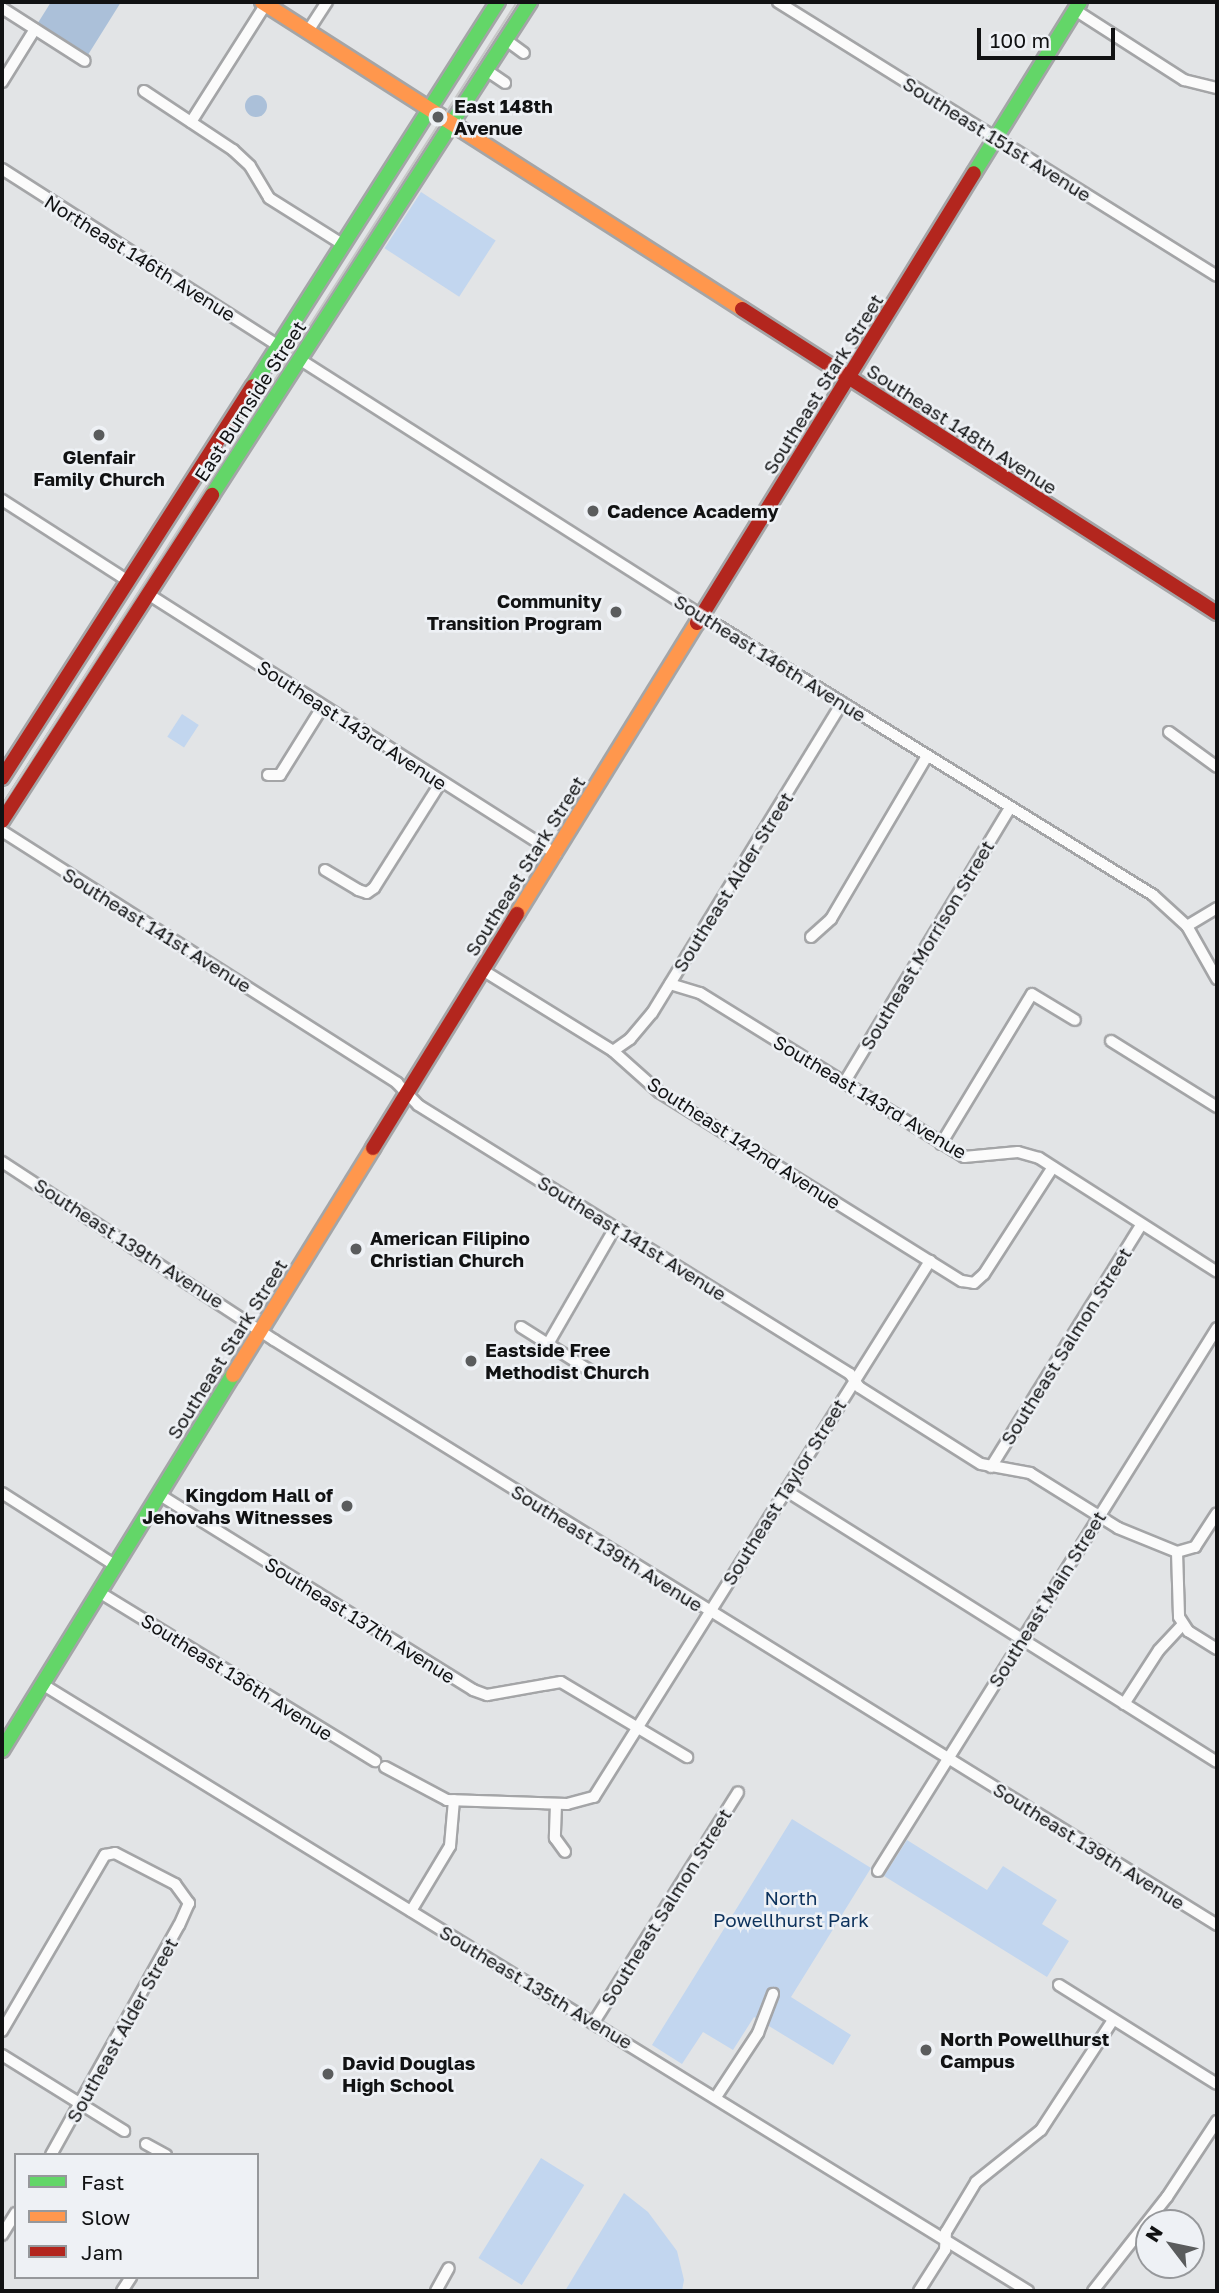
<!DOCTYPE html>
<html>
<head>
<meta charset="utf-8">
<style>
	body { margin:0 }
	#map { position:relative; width:1219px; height:2293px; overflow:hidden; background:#e2e4e6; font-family:"Golos Text",sans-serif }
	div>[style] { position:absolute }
	.green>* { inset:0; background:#c2d6ef; transform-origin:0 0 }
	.forest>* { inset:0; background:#abc0d9 }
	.round { border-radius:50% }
	.roads { filter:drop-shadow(2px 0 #a4a5a7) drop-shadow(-2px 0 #a4a5a7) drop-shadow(0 2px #a4a5a7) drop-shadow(0 -2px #a4a5a7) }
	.street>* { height:10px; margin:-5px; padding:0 5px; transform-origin:5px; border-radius:5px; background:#fbfbfb }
	.fast>* { height:14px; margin:-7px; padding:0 7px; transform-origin:7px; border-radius:7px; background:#63d668 }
	.slow>* { height:14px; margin:-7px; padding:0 7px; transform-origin:7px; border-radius:7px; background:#ff974d }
	.jam>* { height:14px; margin:-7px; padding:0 7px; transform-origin:7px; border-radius:7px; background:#b3261e }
	.tram>* { height:2px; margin:-1px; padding:0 1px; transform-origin:1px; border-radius:1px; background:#c7c7c7 }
	.dots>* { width:19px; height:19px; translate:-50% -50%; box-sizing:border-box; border:4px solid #eef1f5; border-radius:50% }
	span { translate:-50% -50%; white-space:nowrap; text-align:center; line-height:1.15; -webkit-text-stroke:5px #eef1f5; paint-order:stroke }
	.poi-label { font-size:19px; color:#111213; font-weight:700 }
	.left { translate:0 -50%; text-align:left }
	.right { translate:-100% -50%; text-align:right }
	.street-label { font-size:19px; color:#111213 }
	.park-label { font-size:19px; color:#0d325c }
	.frame { position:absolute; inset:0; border:4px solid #111213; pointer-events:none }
	.legend { position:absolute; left:14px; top:2153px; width:245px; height:126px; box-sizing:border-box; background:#eef1f5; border:2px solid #96989b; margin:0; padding:9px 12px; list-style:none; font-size:21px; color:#111213 }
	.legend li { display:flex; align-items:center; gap:14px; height:35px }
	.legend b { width:35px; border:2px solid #96989b }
	.north { position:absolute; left:1135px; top:2209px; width:70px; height:70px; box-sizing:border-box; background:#eef1f5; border:2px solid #96989b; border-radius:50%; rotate:302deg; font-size:19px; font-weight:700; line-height:28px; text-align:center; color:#111213 }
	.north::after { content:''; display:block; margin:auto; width:24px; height:32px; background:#5a5c5d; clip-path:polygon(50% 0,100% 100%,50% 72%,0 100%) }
	.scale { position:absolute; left:977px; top:28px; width:138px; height:32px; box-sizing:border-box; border:4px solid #111213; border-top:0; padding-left:9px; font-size:21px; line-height:24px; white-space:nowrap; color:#111213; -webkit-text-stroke:5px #eef1f5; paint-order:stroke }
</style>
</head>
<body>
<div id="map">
	<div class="green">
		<i style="left:421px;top:192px;width:89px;height:67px;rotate:33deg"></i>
		<i style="left:182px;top:714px;width:20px;height:27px;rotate:33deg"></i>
		<i style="clip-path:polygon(792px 1819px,871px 1868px,791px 1997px,851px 2035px,833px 2065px,754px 2017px,733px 2050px,703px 2032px,682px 2064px,652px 2045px)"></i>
		<i style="clip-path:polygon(907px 1840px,987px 1890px,1003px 1866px,1057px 1900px,1042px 1924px,1069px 1941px,1047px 1977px,884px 1876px)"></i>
		<i style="left:541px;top:2158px;width:51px;height:118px;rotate:32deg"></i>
		<i style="clip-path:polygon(624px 2193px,648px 2212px,677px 2251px,684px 2280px,682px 2291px,565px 2291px)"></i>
	</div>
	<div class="forest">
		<i style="clip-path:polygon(51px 2px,121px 2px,86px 58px,36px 26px)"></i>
		<i class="round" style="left:245px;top:95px;width:22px;height:22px"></i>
	</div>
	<div class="roads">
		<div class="street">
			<i style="left:778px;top:2px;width:517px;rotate:31.97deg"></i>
			<i style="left:2px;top:8px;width:98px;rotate:32.6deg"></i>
			<i style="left:1075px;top:10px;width:130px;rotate:32.7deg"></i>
			<i style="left:1184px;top:80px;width:34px;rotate:14deg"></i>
			<i style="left:308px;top:31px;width:35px;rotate:-57deg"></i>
			<i style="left:506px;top:40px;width:22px;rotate:36deg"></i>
			<i style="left:486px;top:70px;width:23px;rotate:34deg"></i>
			<i style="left:2px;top:82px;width:62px;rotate:-58.1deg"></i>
			<i style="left:144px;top:91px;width:107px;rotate:33.5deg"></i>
			<i style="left:233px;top:150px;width:23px;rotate:43deg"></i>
			<i style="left:250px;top:166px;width:37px;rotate:59deg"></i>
			<i style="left:269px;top:198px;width:86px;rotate:32.2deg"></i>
			<i style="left:191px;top:122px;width:140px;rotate:-57.6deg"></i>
			<i style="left:2px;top:169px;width:329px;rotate:32.6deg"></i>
			<i style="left:299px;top:359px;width:478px;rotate:32.5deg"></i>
			<i style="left:702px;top:616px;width:530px;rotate:31.74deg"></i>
			<i style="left:1153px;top:895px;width:46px;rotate:42.4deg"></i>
			<i style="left:1187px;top:926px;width:61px;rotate:60.5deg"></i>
			<i style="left:2px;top:500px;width:150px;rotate:32.7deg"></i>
			<i style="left:148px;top:594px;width:484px;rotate:32.5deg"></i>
			<i style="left:1169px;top:732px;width:59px;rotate:36.1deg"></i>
			<i style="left:268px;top:775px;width:12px"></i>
			<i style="left:280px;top:775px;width:81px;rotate:-58.1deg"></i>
			<i style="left:2px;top:831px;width:469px;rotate:32.5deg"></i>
			<i style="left:397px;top:1083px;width:30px;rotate:46deg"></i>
			<i style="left:418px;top:1105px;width:509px;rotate:31.91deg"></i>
			<i style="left:850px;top:1374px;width:16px;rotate:55deg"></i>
			<i style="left:859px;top:1387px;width:144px;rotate:32.3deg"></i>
			<i style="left:981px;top:1464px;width:50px;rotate:10.4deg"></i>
			<i style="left:1030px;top:1473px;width:104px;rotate:32deg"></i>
			<i style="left:1118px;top:1528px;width:64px;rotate:22.1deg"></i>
			<i style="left:1177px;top:1552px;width:19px;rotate:-16deg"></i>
			<i style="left:1195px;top:1547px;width:40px;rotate:-57.1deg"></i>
			<i style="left:325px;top:870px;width:39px;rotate:31deg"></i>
			<i style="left:358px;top:890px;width:9px;rotate:18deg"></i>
			<i style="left:367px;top:893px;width:9px;rotate:-36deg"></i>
			<i style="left:374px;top:888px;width:125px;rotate:-57.7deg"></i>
			<i style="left:1187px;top:926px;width:35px;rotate:-31deg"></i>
			<i style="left:811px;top:937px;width:27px;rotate:-42deg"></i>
			<i style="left:831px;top:919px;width:189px;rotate:-59.5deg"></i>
			<i style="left:484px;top:971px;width:152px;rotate:31.8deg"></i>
			<i style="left:613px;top:1051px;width:62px;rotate:41.7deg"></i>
			<i style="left:659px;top:1092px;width:357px;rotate:32deg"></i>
			<i style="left:962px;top:1281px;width:12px;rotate:9deg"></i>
			<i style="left:974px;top:1283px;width:13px;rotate:-42deg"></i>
			<i style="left:984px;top:1274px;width:127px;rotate:-57.2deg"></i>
			<i style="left:670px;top:984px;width:31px;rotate:17deg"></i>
			<i style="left:700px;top:993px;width:311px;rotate:31.8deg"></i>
			<i style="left:964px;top:1157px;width:54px;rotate:-5.3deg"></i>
			<i style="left:1018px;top:1152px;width:22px;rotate:16deg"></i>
			<i style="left:1039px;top:1158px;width:211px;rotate:32.6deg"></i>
			<i style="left:1111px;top:1041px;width:125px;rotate:31.9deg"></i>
			<i style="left:613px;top:1051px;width:21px;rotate:-35deg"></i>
			<i style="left:630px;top:1039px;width:34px;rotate:-50deg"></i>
			<i style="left:652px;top:1013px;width:364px;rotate:-58.5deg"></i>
			<i style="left:844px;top:1083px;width:321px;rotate:-58.9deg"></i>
			<i style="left:941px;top:1144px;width:175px;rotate:-58.8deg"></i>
			<i style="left:1032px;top:994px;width:50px;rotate:31.2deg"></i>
			<i style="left:2px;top:1162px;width:325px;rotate:33.2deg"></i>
			<i style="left:274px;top:1340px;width:1110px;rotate:31.81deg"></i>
			<i style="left:521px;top:1327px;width:80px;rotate:32.3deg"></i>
			<i style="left:548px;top:1344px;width:134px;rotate:-60deg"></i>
			<i style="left:991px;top:1467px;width:285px;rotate:-58.2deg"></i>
			<i style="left:785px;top:1490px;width:510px;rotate:32.2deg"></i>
			<i style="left:2px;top:1493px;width:135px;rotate:32.6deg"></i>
			<i style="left:160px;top:1495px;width:369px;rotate:31.9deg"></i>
			<i style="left:473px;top:1690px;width:15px;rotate:20deg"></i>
			<i style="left:487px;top:1695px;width:75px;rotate:-10deg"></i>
			<i style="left:561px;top:1682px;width:147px;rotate:30.8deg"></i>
			<i style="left:1177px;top:1552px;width:65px;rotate:88.2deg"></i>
			<i style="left:1179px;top:1617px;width:17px;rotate:57deg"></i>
			<i style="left:1188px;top:1631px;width:34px;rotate:32deg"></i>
			<i style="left:99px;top:1592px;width:324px;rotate:31.5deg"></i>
			<i style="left:42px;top:1684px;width:1158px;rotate:31.62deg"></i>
			<i style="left:1124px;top:1704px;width:64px;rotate:-57.1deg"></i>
			<i style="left:1159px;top:1650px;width:34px;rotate:-47deg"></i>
			<i style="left:385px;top:1767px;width:70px;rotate:28deg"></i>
			<i style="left:447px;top:1800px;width:120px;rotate:1.9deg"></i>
			<i style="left:567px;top:1804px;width:28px;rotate:-15deg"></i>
			<i style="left:594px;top:1797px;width:633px;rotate:-57.92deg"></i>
			<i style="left:556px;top:1804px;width:34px;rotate:92deg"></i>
			<i style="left:555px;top:1838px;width:17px;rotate:54deg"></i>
			<i style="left:878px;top:1871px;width:640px;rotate:-58.02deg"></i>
			<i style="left:411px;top:1911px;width:76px;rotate:-59deg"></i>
			<i style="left:450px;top:1846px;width:46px;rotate:-85deg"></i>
			<i style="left:1059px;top:1985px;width:186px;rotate:32.1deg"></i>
			<i style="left:594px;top:2022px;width:271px;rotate:-57.9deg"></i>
			<i style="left:2px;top:2031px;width:204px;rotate:-59.7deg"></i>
			<i style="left:105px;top:1855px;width:10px;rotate:-11deg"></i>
			<i style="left:115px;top:1853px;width:68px;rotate:27.3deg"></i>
			<i style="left:175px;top:1884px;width:24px;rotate:54deg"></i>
			<i style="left:189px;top:1903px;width:24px;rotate:114deg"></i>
			<i style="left:179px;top:1925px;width:263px;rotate:119.1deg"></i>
			<i style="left:2px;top:2055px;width:144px;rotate:31.9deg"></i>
			<i style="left:716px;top:2097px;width:77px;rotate:-56.7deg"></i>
			<i style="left:758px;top:2033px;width:42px;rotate:-69deg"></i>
			<i style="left:146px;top:2144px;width:23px;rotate:29deg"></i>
			<i style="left:2px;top:2235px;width:26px;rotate:-58deg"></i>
			<i style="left:122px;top:2291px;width:17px;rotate:-57deg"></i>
			<i style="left:436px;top:2291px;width:26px;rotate:-61deg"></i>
			<i style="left:919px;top:2291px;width:49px;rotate:-57.6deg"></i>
			<i style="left:945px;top:2250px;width:18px;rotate:-87deg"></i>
			<i style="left:946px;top:2232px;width:58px;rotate:-59deg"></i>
			<i style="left:976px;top:2182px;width:83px;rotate:-38.7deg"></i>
			<i style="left:1041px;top:2130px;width:131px;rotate:-56.8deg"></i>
			<i style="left:1093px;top:2291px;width:120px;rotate:-51.8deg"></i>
			<i style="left:1167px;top:2197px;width:91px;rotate:-56.7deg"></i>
		</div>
		<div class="fast">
			<i style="left:974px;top:173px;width:201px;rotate:-58.2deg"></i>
			<i style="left:253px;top:386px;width:456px;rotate:-57.5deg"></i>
			<i style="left:212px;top:495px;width:587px;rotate:-57.18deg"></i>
			<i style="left:2px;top:1750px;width:440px;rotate:-58.4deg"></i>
		</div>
		<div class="slow">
			<i style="left:262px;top:2px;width:570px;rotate:32.6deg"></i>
			<i style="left:517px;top:914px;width:342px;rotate:-58.3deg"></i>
			<i style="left:233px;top:1375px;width:267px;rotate:-58.3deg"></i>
		</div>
		<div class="jam">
			<i style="left:742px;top:309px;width:564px;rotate:32.62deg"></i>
			<i style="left:697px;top:623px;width:528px;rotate:-58.39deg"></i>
			<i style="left:2px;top:778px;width:465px;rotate:-57.4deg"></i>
			<i style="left:2px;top:821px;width:388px;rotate:-57.2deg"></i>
			<i style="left:373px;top:1148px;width:275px;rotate:-58.4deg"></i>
		</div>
	</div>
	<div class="tram">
		<i style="left:2px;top:805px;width:954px;rotate:-57.33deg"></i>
	</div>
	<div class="dots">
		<i style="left:438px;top:117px;background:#5a5c5d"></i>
		<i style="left:99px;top:435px;background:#5a5c5d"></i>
		<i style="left:593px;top:511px;background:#5a5c5d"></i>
		<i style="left:616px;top:612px;background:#5a5c5d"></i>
		<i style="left:356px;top:1249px;background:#5a5c5d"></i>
		<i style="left:471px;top:1361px;background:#5a5c5d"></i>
		<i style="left:347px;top:1506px;background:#5a5c5d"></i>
		<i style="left:926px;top:2050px;background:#5a5c5d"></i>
		<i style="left:328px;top:2074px;background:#5a5c5d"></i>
	</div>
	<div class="poi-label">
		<span class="left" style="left:454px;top:117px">East 148th<br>Avenue</span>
		<span style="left:99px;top:468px">Glenfair<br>Family Church</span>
		<span class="left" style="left:607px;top:511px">Cadence Academy</span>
		<span class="right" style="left:602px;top:612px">Community<br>Transition Program</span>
		<span class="left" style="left:370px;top:1249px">American Filipino<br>Christian Church</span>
		<span class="left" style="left:485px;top:1361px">Eastside Free<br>Methodist Church</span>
		<span class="right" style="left:333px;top:1506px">Kingdom Hall of<br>Jehovahs Witnesses</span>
		<span class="left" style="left:940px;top:2050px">North Powellhurst<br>Campus</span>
		<span class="left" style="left:342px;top:2074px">David Douglas<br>High School</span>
	</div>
	<div class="street-label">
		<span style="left:997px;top:139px;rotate:32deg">Southeast 151st Avenue</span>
		<span style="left:140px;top:258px;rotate:32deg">Northeast 146th Avenue</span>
		<span style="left:823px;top:384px;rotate:-58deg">Southeast Stark Street</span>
		<span style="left:250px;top:401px;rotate:-57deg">East Burnside Street</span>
		<span style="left:962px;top:429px;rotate:33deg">Southeast 148th Avenue</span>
		<span style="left:770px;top:658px;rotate:32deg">Southeast 146th Avenue</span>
		<span style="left:352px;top:725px;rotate:33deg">Southeast 143rd Avenue</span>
		<span style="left:525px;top:866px;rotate:-58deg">Southeast Stark Street</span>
		<span style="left:733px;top:882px;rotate:-58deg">Southeast Alder Street</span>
		<span style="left:157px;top:930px;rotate:32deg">Southeast 141st Avenue</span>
		<span style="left:927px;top:945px;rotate:-59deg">Southeast Morrison Street</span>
		<span style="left:870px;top:1097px;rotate:31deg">Southeast 143rd Avenue</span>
		<span style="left:744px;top:1143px;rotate:33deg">Southeast 142nd Avenue</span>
		<span style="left:632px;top:1238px;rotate:32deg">Southeast 141st Avenue</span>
		<span style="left:129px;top:1243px;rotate:33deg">Southeast 139th Avenue</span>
		<span style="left:1066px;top:1346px;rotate:-58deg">Southeast Salmon Street</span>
		<span style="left:227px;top:1349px;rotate:-58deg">Southeast Stark Street</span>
		<span style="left:784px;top:1492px;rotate:-58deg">Southeast Taylor Street</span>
		<span style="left:607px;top:1548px;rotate:32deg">Southeast 139th Avenue</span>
		<span style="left:1047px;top:1599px;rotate:-58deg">Southeast Main Street</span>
		<span style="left:360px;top:1620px;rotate:32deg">Southeast 137th Avenue</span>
		<span style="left:237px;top:1677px;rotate:32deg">Southeast 136th Avenue</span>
		<span style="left:1089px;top:1846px;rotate:32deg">Southeast 139th Avenue</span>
		<span style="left:666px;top:1907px;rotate:-58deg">Southeast Salmon Street</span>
		<span style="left:536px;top:1987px;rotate:31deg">Southeast 135th Avenue</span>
		<span style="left:122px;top:2030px;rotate:-61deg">Southeast Alder Street</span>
	</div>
	<div class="park-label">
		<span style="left:791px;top:1909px">North<br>Powellhurst Park</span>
	</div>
	<div class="frame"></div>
	<ul class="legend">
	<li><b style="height:9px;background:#63d668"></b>Fast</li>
	<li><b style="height:9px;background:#ff974d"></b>Slow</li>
	<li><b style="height:9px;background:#b3261e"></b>Jam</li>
	</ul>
	<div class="north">N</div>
	<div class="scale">100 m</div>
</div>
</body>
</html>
